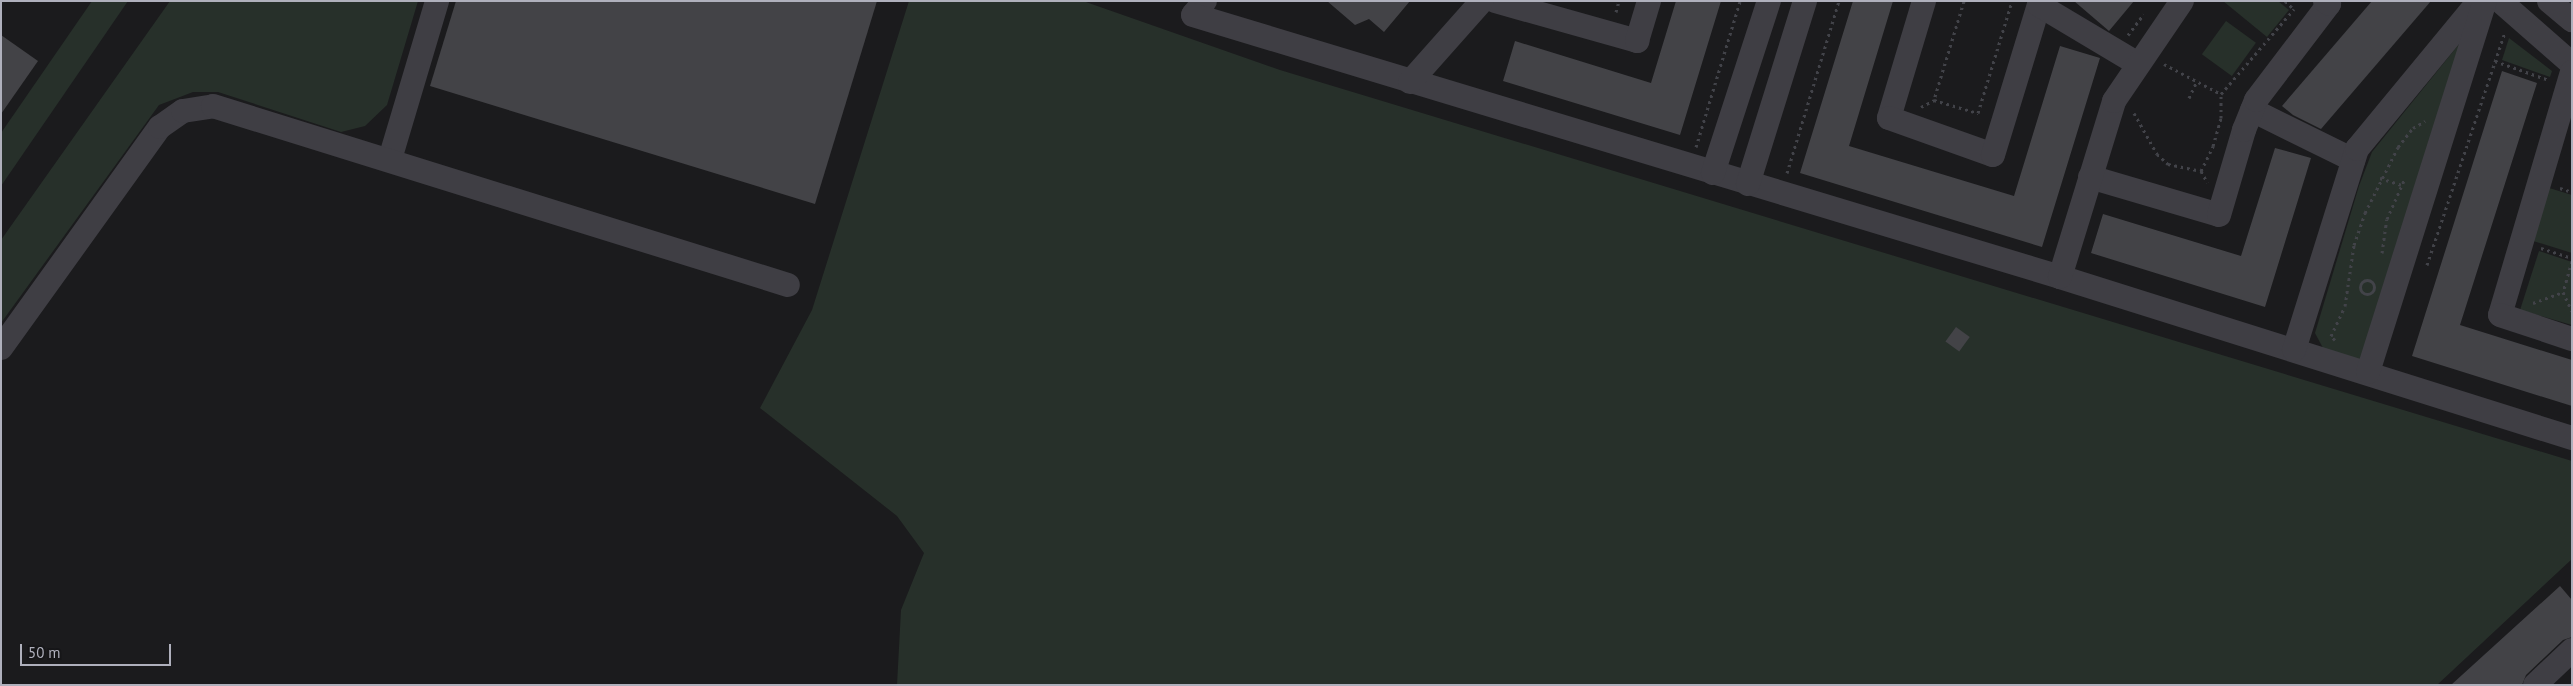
<!DOCTYPE html>
<html>
<head>
<meta charset="utf-8">
<style>
	body { margin:0 }
	#map { position:relative; width:2573px; height:686px; overflow:hidden; background:#1b1b1d; font-family:"PT Sans",sans-serif }
	div>[style] { position:absolute }
	.green>* { inset:0; background:#27302a; transform-origin:0 0 }
	.building>* { inset:0; background:#434347; transform-origin:0 0 }
	.path>* { height:3px; margin-top:-1.5px; transform-origin:0; background:repeating-linear-gradient(90deg,#424349 0 2.5px,transparent 0 6.5px) }
	.path>.ring { margin:-1.5px; padding:0; box-sizing:content-box; background:none; border:3px solid #424349; border-radius:50% }
	.minor>* { height:24px; margin:-12px; padding:0 12px; transform-origin:12px; border-radius:12px; background:#3f3e44 }
	span { translate:-50% -50%; white-space:nowrap; text-align:center; line-height:1.15; -webkit-text-stroke:4px #161618; paint-order:stroke }
	.frame { position:absolute; inset:0; border:2px solid #afb0bc; pointer-events:none }
	.scale { position:absolute; left:20px; top:644px; width:151px; height:22px; box-sizing:border-box; border:2px solid #afb0bc; border-top:0; padding-left:6px; font-size:15px; line-height:18px; white-space:nowrap; color:#afb0bc; -webkit-text-stroke:4px #161618; paint-order:stroke }
</style>
</head>
<body>
<div id="map">
	<div class="green">
		<i style="clip-path:polygon(92px 1px,128px 1px,1px 186px,1px 133px)"></i>
		<i style="clip-path:polygon(170px 1px,418px 1px,387px 105px,365px 126px,341px 132px,218px 92px,193px 92px,159px 105px,1px 323px,1px 240px)"></i>
		<i style="clip-path:polygon(909px 1px,1083px 1px,1280px 70px,2572px 461px,2572px 559px,2437px 685px,897px 685px,901px 610px,924px 553px,897px 516px,760px 408px,812px 310px)"></i>
		<i style="clip-path:polygon(2223px 1px,2278px 1px,2289px 10px,2267px 37px)"></i>
		<i style="left:2226px;top:21px;width:37px;height:41px;rotate:36deg"></i>
		<i style="clip-path:polygon(2468px 33px,2371px 350px,2359px 360px,2324px 350px,2315px 333px,2359px 186px,2372px 152px)"></i>
		<i style="clip-path:polygon(2509px 38px,2552px 71px,2550px 77px,2502px 60px)"></i>
		<i style="clip-path:polygon(2546px 187px,2572px 195px,2572px 253px,2530px 240px)"></i>
		<i style="clip-path:polygon(2539px 251px,2572px 262px,2572px 325px,2520px 310px)"></i>
	</div>
	<div class="building">
		<i style="clip-path:polygon(456px 1px,877px 1px,815px 204px,430px 86px)"></i>
		<i style="clip-path:polygon(1327px 1px,1410px 1px,1384px 32px,1369px 19px,1355px 25px)"></i>
		<i style="clip-path:polygon(1676px 1px,1721px 1px,1680px 135px,1503px 81px,1515px 41px,1651px 83px)"></i>
		<i style="clip-path:polygon(1853px 1px,1893px 1px,1849px 146px,2014px 196px,2060px 46px,2100px 58px,2042px 247px,1800px 173px)"></i>
		<i style="clip-path:polygon(2074px 1px,2134px 1px,2109px 31px)"></i>
		<i style="clip-path:polygon(2372px 1px,2431px 1px,2321px 129px,2293px 115px,2282px 106px)"></i>
		<i style="clip-path:polygon(1px 35px,38px 61px,1px 114px)"></i>
		<i style="clip-path:polygon(2502px 71px,2537px 83px,2460px 325px,2572px 360px,2572px 406px,2412px 356px)"></i>
		<i style="clip-path:polygon(2275px 148px,2311px 158px,2265px 307px,2091px 253px,2103px 214px,2241px 256px)"></i>
		<i style="left:1956px;top:327px;width:17px;height:18px;rotate:36deg"></i>
		<i style="clip-path:polygon(2560px 586px,2572px 600px,2572px 637px,2563px 640px,2526px 675px,2522px 685px,2451px 685px)"></i>
	</div>
	<div class="path">
		<i style="left:1964px;top:1px;width:103px;rotate:106.9deg"></i>
		<i style="left:1934px;top:100px;width:46px;rotate:16.5deg"></i>
		<i style="left:1978px;top:113px;width:117px;rotate:-73.1deg"></i>
		<i style="left:2285px;top:1px;width:12px;rotate:42deg"></i>
		<i style="left:1616px;top:12px;width:11px;rotate:-75deg"></i>
		<i style="left:2128px;top:35px;width:26px;rotate:-53deg"></i>
		<i style="left:2495px;top:61px;width:57px;rotate:19.4deg"></i>
		<i style="left:2164px;top:64px;width:64px;rotate:27.8deg"></i>
		<i style="left:2189px;top:98px;width:19px;rotate:-65deg"></i>
		<i style="left:1921px;top:107px;width:15px;rotate:-28deg"></i>
		<i style="left:2134px;top:113px;width:47px;rotate:60.7deg"></i>
		<i style="left:2157px;top:154px;width:15px;rotate:42deg"></i>
		<i style="left:2168px;top:164px;width:34px;rotate:12deg"></i>
		<i style="left:2201px;top:171px;width:28px;rotate:-64deg"></i>
		<i style="left:2213px;top:146px;width:29px;rotate:-74deg"></i>
		<i style="left:2221px;top:118px;width:24px;rotate:-90deg"></i>
		<i style="left:2221px;top:94px;width:112px;rotate:-49.3deg"></i>
		<i style="left:1696px;top:147px;width:152px;rotate:-73.2deg"></i>
		<i style="left:2201px;top:171px;width:13px;rotate:61deg"></i>
		<i style="left:1787px;top:173px;width:180px;rotate:-73.2deg"></i>
		<i style="left:2380px;top:178px;width:22px;rotate:18deg"></i>
		<i style="left:2560px;top:188px;width:13px;rotate:18deg"></i>
		<i style="left:2541px;top:248px;width:33px;rotate:18deg"></i>
		<i style="left:2382px;top:253px;width:34px;rotate:-82deg"></i>
		<i style="left:2387px;top:219px;width:45px;rotate:-66.3deg"></i>
		<i style="left:2572px;top:261px;width:32px;rotate:106deg"></i>
		<i style="left:2563px;top:292px;width:21px;rotate:65deg"></i>
		<i style="left:2427px;top:265px;width:246px;rotate:-71.5deg"></i>
		<i class="ring" style="left:2360px;top:280px;width:11px;height:11px"></i>
		<i style="left:2533px;top:303px;width:32px;rotate:-20deg"></i>
		<i style="left:2335px;top:340px;width:6px;rotate:-135deg"></i>
		<i style="left:2331px;top:336px;width:33px;rotate:-65deg"></i>
		<i style="left:2345px;top:306px;width:62px;rotate:-81.6deg"></i>
		<i style="left:2354px;top:245px;width:34px;rotate:-71deg"></i>
		<i style="left:2365px;top:213px;width:74px;rotate:-63.4deg"></i>
		<i style="left:2398px;top:147px;width:24px;rotate:-52deg"></i>
		<i style="left:2413px;top:128px;width:14px;rotate:-30deg"></i>
	</div>
	<div class="minor">
		<i style="left:1205px;top:1px;width:18px;rotate:131deg"></i>
		<i style="left:1193px;top:15px;width:906px;rotate:16.81deg"></i>
		<i style="left:2060px;top:277px;width:537px;rotate:17.46deg"></i>
		<i style="left:1495px;top:1px;width:148px;rotate:15.7deg"></i>
		<i style="left:1637px;top:41px;width:42px;rotate:-73.3deg"></i>
		<i style="left:1924px;top:1px;width:122px;rotate:106.7deg"></i>
		<i style="left:1889px;top:118px;width:110px;rotate:19.6deg"></i>
		<i style="left:1993px;top:155px;width:161px;rotate:-73deg"></i>
		<i style="left:2500px;top:1px;width:96px;rotate:41.2deg"></i>
		<i style="left:2549px;top:1px;width:30px;rotate:40deg"></i>
		<i style="left:2039px;top:5px;width:115px;rotate:30.8deg"></i>
		<i style="left:2572px;top:72px;width:253px;rotate:106.5deg"></i>
		<i style="left:2500px;top:315px;width:76px;rotate:18.4deg"></i>
		<i style="left:1410px;top:82px;width:108px;rotate:-48.4deg"></i>
		<i style="left:2252px;top:110px;width:113px;rotate:26.3deg"></i>
		<i style="left:390px;top:159px;width:165px;rotate:-73.4deg"></i>
		<i style="left:1713px;top:173px;width:181px;rotate:-72deg"></i>
		<i style="left:2090px;top:177px;width:134px;rotate:16.4deg"></i>
		<i style="left:2219px;top:215px;width:89px;rotate:-73.6deg"></i>
		<i style="left:2244px;top:130px;width:32px;rotate:-68deg"></i>
		<i style="left:2256px;top:100px;width:121px;rotate:-52.8deg"></i>
		<i style="left:2329px;top:4px;width:5px;rotate:-143deg"></i>
		<i style="left:1748px;top:184px;width:192px;rotate:-72.7deg"></i>
		<i style="left:2060px;top:277px;width:184px;rotate:-72.9deg"></i>
		<i style="left:2114px;top:101px;width:121px;rotate:-55.8deg"></i>
		<i style="left:1px;top:348px;width:272px;rotate:-54.3deg"></i>
		<i style="left:160px;top:127px;width:28px;rotate:-35deg"></i>
		<i style="left:183px;top:111px;width:30px;rotate:-9deg"></i>
		<i style="left:213px;top:106px;width:602px;rotate:17.29deg"></i>
		<i style="left:2294px;top:350px;width:211px;rotate:-72.6deg"></i>
		<i style="left:2357px;top:149px;width:192px;rotate:-50.5deg"></i>
		<i style="left:2368px;top:372px;width:388px;rotate:-72.5deg"></i>
		<i style="left:2535px;top:685px;width:51px;rotate:-43.4deg"></i>
	</div>
	<div class="frame"></div>
	<div class="scale">50 m</div>
</div>
</body>
</html>
